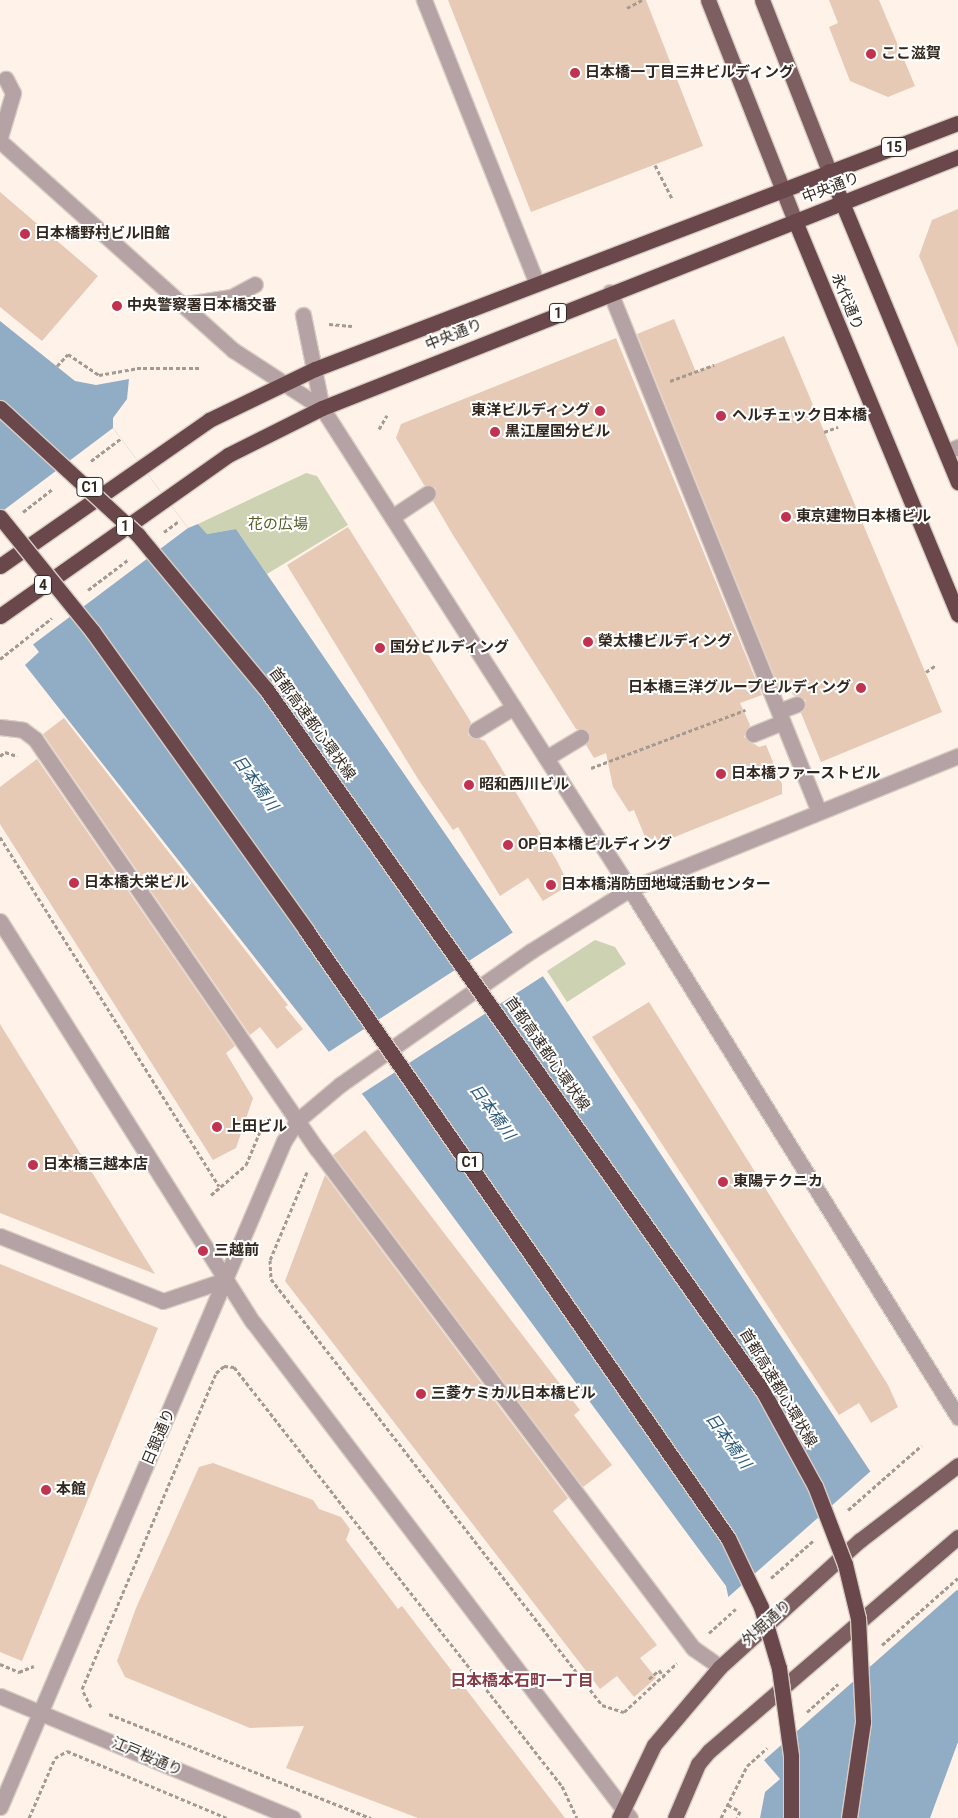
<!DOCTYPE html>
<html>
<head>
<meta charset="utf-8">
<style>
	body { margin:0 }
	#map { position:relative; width:958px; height:1818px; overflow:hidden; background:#fef2e9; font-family:Roboto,"Noto Sans JP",sans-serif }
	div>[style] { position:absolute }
	.green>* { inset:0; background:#cdd2b3 }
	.water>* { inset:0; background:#90adc5 }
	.pier>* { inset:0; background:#fef2e9; transform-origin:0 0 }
	.building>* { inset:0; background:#e6cab5 }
	.path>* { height:3px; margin-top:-1.5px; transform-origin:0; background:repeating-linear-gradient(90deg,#a59a91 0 4px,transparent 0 6.5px) }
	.roads { filter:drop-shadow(1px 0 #d9cdc4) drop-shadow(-1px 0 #d9cdc4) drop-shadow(0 1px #d9cdc4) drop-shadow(0 -1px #d9cdc4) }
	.minor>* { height:15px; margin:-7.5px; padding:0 7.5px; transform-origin:7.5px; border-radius:7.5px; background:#b4a2a4 }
	.major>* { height:15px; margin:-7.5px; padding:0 7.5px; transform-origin:7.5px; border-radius:7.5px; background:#7d5f62 }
	.highway>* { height:15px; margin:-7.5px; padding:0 7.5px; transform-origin:7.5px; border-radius:7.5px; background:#69474b }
	.bridges { filter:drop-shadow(1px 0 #d9cdc4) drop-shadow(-1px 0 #d9cdc4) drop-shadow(0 1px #d9cdc4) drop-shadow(0 -1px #d9cdc4) }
	.highway-bridge>* { height:15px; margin:-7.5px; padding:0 7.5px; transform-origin:7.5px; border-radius:7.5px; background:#69474b }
	.dots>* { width:14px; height:14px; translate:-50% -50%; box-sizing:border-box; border:2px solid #fff; border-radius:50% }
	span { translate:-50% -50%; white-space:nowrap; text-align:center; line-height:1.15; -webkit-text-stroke:4px #fff; paint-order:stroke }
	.shield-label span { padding:1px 4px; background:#fff; border:1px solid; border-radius:4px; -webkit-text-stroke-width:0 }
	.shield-label { font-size:14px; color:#31271e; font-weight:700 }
	.poi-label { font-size:15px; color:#31271e; font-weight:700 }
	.left { translate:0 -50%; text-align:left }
	.right { translate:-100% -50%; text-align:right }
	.street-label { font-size:15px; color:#31271e }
	.park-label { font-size:15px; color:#545b25 }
	.water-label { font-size:16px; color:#29597b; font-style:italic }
	.neighbourhood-label { font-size:16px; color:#853c46; font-weight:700 }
</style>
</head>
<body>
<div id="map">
	<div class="green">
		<i style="clip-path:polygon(306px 473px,317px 476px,348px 525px,267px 574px,236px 529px,207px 534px,198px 524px)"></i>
		<i style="clip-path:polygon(595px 940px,615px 947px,626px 964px,567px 1002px,547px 971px)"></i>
	</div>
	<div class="water">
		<i style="clip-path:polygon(0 321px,75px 381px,96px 385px,129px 379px,127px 399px,113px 418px,113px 428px,188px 528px,198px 524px,207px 534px,236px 529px,553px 991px,868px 1468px,958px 1591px,958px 1742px,930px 1818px,760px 1818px,765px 1792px,780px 1779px,763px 1759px,726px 1586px,366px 1099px,25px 665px,39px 652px,0 603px)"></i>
	</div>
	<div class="pier">
		<i style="clip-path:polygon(113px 428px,188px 528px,31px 646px,0 607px,0 513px)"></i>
		<i style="left:515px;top:931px;width:53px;height:224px;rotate:57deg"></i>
		<i style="clip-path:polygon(872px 1470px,958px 1589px,762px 1762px,726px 1599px)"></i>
	</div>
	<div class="building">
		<i style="clip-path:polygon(448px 0,646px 0,703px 146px,531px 212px)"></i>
		<i style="clip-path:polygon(829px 0,879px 0,915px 86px,888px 97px,850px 81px,829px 27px,838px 23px)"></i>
		<i style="clip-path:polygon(0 192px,98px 276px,42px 341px,0 307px)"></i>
		<i style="clip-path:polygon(958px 209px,958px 348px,919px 256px,932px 220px)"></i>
		<i style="clip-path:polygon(674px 319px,696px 372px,784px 336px,942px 712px,821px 762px,801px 713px,806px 700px,793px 695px,789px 684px,779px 688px,637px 334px)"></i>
		<i style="clip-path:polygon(616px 338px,762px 695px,740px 703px,750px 725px,744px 737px,759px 747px,766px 745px,782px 784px,782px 794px,662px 842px,645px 837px,634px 810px,629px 812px,613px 787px,606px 753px,594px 758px,586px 745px,589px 732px,576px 729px,453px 535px,433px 501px,436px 488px,424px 485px,396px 438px,401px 424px)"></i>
		<i style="clip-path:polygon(348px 527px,471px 722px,468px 735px,485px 741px,557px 861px,569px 885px,543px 901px,528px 878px,500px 896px,458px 827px,453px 830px,418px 779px,287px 565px)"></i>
		<i style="clip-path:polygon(64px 718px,288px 1005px,285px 1007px,303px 1029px,277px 1049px,260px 1027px,250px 1035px,43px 734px)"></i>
		<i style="clip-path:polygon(37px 759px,235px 1046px,226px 1053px,253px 1098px,236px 1148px,213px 1160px,0 824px,0 787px)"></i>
		<i style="clip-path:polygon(649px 1002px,888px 1385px,898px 1407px,871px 1423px,859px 1403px,839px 1415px,592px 1037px)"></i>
		<i style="clip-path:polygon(0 1024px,155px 1274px,0 1213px)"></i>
		<i style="clip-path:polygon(365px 1130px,580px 1410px,574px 1415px,612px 1465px,583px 1487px,333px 1155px)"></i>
		<i style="clip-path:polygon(325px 1175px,568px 1498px,553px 1511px,657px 1645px,640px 1658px,656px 1678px,634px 1697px,617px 1676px,600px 1689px,285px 1281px)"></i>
		<i style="clip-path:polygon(0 1264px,158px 1328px,22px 1661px,0 1652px)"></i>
		<i style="clip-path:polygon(213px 1463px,313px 1500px,319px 1509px,341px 1517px,350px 1529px,346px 1540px,398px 1609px,402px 1606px,565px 1818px,418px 1818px,286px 1768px,304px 1726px,250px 1728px,125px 1677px,117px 1661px,136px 1608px,199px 1467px)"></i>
	</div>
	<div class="path">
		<i style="left:627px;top:8px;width:17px;rotate:-28deg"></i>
		<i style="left:655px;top:165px;width:38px;rotate:63deg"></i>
		<i style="left:329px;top:324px;width:23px;rotate:5deg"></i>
		<i style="left:57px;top:366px;width:16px;rotate:-47deg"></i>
		<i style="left:68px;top:354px;width:37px;rotate:34deg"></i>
		<i style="left:99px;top:375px;width:39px;rotate:-10deg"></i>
		<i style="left:137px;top:368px;width:63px"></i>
		<i style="left:670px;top:381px;width:47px;rotate:-20deg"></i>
		<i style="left:379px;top:429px;width:16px;rotate:-60deg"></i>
		<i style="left:824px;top:432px;width:15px;rotate:-20deg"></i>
		<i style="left:91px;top:461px;width:38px;rotate:-37deg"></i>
		<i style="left:23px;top:512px;width:39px;rotate:-38deg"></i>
		<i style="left:164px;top:532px;width:19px;rotate:-36deg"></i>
		<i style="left:88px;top:590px;width:51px;rotate:-37.1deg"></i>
		<i style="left:0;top:659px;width:66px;rotate:-38.3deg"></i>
		<i style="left:926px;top:672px;width:12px;rotate:-35deg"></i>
		<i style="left:0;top:756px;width:6px;rotate:-39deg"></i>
		<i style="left:5px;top:752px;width:13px;rotate:18deg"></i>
		<i style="left:591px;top:768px;width:165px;rotate:-20.6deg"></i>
		<i style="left:0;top:837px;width:412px;rotate:57.9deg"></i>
		<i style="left:307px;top:1172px;width:95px;rotate:112.8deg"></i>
		<i style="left:270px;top:1260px;width:19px;rotate:87deg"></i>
		<i style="left:271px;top:1279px;width:539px;rotate:52.15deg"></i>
		<i style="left:602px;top:1705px;width:23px;rotate:18deg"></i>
		<i style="left:624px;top:1712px;width:72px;rotate:-42.8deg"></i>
		<i style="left:211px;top:1195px;width:46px;rotate:-40.6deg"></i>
		<i style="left:246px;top:1165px;width:52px;rotate:-67.4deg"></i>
		<i style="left:848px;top:1510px;width:98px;rotate:-41.3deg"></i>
		<i style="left:771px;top:1578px;width:56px;rotate:-41.4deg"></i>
		<i style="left:709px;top:1633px;width:36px;rotate:-42deg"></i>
		<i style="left:882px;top:1645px;width:101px;rotate:-41.4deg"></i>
		<i style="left:0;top:1664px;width:21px;rotate:23deg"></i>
		<i style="left:19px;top:1672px;width:16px;rotate:-22deg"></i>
		<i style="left:649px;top:1679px;width:13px;rotate:-42deg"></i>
		<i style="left:659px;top:1670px;width:9px;rotate:54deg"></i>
		<i style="left:91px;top:1707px;width:20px;rotate:-117deg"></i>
		<i style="left:82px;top:1689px;width:343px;rotate:-67deg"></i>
		<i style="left:216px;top:1373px;width:11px;rotate:-41deg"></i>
		<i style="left:224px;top:1366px;width:10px;rotate:6deg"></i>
		<i style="left:234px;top:1367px;width:532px;rotate:51.95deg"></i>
		<i style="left:562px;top:1786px;width:35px;rotate:65deg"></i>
		<i style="left:807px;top:1712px;width:42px;rotate:-42.1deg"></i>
		<i style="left:109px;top:1714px;width:282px;rotate:21.7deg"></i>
		<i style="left:728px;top:1805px;width:13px;rotate:27deg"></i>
		<i style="left:740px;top:1811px;width:8px;rotate:113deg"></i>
		<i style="left:29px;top:1818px;width:65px;rotate:-66.6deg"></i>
		<i style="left:55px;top:1758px;width:14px;rotate:-30deg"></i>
		<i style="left:67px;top:1751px;width:173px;rotate:22.7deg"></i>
		<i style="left:721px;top:1818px;width:58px;rotate:-63.4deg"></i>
		<i style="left:747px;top:1766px;width:27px;rotate:-42deg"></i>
	</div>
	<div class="roads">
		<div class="minor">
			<i style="left:424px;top:0;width:303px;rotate:68.3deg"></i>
			<i style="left:0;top:137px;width:46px;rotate:-73.5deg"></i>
			<i style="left:13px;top:93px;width:16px;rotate:-117deg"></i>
			<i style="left:0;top:141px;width:313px;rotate:41.9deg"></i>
			<i style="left:233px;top:350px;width:106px;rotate:33.1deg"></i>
			<i style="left:322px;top:408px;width:571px;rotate:57.37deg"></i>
			<i style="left:630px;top:889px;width:622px;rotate:58.15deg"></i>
			<i style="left:610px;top:292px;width:560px;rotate:68.1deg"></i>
			<i style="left:186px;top:304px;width:46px;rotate:-8.8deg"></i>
			<i style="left:231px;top:297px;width:27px;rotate:-28deg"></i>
			<i style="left:303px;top:315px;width:95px;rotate:78.5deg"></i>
			<i style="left:946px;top:452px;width:13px;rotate:-23deg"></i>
			<i style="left:392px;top:517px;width:43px;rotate:-33.7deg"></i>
			<i style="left:779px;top:711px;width:19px;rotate:-21deg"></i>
			<i style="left:0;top:727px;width:23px;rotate:7deg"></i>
			<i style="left:23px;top:730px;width:15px;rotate:37deg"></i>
			<i style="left:35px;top:739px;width:498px;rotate:55.5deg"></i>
			<i style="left:317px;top:1149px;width:625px;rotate:53deg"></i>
			<i style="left:693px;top:1648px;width:33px;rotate:35deg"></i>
			<i style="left:476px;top:730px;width:44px;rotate:-31.2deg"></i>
			<i style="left:753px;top:734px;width:32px;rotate:-22deg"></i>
			<i style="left:546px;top:758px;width:41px;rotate:-31deg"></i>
			<i style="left:0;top:921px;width:474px;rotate:57.8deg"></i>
			<i style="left:253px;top:1322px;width:623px;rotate:52.76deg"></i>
			<i style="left:0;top:1236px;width:175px;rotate:21.7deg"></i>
			<i style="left:163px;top:1301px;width:65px;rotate:-18.7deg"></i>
			<i style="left:0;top:1696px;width:317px;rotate:22.6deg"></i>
			<i style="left:0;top:1807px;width:724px;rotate:-66.91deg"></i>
			<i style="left:284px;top:1141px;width:24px;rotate:-57deg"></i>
			<i style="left:297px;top:1121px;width:57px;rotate:-40.1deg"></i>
			<i style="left:341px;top:1084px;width:232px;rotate:-35deg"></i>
			<i style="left:531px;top:951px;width:117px;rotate:-32.1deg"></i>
			<i style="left:630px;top:889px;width:354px;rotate:-22.1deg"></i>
		</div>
		<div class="major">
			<i style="left:708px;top:0;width:238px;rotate:68.5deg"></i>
			<i style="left:762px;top:0;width:184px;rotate:68.6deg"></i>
			<i style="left:619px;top:1818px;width:81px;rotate:-64.4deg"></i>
			<i style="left:654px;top:1745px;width:102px;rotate:-49.8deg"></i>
			<i style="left:720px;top:1667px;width:188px;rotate:-42.2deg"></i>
			<i style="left:859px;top:1541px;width:125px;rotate:-37.5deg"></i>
			<i style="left:675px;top:1818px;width:59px;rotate:-66.9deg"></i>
			<i style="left:698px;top:1764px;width:17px;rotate:-50deg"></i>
			<i style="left:709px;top:1751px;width:328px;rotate:-40.7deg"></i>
		</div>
		<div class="highway">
			<i style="left:829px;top:171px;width:337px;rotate:67.5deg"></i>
			<i style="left:795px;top:221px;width:426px;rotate:67.5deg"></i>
			<i style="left:0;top:566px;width:255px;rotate:-34.9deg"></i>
			<i style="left:209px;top:420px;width:118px;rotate:-25.7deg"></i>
			<i style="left:315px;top:369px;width:688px;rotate:-20.94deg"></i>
			<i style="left:0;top:616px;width:279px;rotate:-35.2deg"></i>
			<i style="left:228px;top:455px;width:105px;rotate:-26.6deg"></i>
			<i style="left:322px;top:408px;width:684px;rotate:-21.54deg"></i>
		</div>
	</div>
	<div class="bridges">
		<div class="highway-bridge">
			<i style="left:0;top:408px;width:188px;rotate:42.6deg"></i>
			<i style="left:138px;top:535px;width:200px;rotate:50.3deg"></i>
			<i style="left:266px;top:689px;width:862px;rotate:54.72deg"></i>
			<i style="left:764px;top:1393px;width:106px;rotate:61.3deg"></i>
			<i style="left:815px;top:1486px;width:84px;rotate:69deg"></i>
			<i style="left:845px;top:1564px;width:56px;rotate:76.5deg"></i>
			<i style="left:858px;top:1618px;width:104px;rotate:87.2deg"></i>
			<i style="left:863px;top:1722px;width:97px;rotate:98.3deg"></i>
			<i style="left:0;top:517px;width:148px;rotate:51deg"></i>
			<i style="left:93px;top:632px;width:366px;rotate:54.4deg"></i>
			<i style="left:306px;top:930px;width:740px;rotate:55.24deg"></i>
			<i style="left:728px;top:1538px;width:76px;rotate:64.4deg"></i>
			<i style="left:761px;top:1607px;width:64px;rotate:73.6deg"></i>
			<i style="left:779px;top:1668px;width:89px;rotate:82.2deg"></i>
			<i style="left:791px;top:1756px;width:62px;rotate:90deg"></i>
		</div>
	</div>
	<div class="dots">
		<i style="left:871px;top:54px;background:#c13150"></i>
		<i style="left:575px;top:73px;background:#c13150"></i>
		<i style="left:25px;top:234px;background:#c13150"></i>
		<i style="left:117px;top:306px;background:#c13150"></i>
		<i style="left:600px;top:411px;background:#c13150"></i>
		<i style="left:721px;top:416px;background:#c13150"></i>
		<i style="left:495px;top:432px;background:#c13150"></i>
		<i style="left:786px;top:517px;background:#c13150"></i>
		<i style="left:588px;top:642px;background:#c13150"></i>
		<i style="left:380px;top:648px;background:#c13150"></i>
		<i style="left:861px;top:688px;background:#c13150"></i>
		<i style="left:721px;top:774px;background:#c13150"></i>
		<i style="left:469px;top:785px;background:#c13150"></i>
		<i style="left:508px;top:845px;background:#c13150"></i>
		<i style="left:74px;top:883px;background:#c13150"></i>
		<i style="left:551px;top:885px;background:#c13150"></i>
		<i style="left:217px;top:1127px;background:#c13150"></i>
		<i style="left:33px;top:1165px;background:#c13150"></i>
		<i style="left:723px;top:1182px;background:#c13150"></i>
		<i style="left:203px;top:1251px;background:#c13150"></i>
		<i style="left:421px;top:1394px;background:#c13150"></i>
		<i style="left:46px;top:1490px;background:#c13150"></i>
	</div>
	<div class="shield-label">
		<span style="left:894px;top:147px">15</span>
		<span style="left:558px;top:313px">1</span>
		<span style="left:90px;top:487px">C1</span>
		<span style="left:125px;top:526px">1</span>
		<span style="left:43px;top:585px">4</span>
		<span style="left:470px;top:1162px">C1</span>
	</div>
	<div class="poi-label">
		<span class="left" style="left:881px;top:54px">ここ滋賀</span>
		<span class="left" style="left:585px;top:73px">日本橋一丁目三井ビルディング</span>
		<span class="left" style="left:35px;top:234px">日本橋野村ビル旧館</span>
		<span class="left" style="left:127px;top:306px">中央警察署日本橋交番</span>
		<span class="right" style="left:590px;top:411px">東洋ビルディング</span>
		<span class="left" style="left:732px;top:416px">ヘルチェック日本橋</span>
		<span class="left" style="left:505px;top:432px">黒江屋国分ビル</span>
		<span class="left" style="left:796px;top:517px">東京建物日本橋ビル</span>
		<span class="left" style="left:598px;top:642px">榮太樓ビルディング</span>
		<span class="left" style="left:390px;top:648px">国分ビルディング</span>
		<span class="right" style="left:851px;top:688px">日本橋三洋グループビルディング</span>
		<span class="left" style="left:731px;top:774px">日本橋ファーストビル</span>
		<span class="left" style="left:479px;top:785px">昭和西川ビル</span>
		<span class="left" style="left:518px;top:845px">OP日本橋ビルディング</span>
		<span class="left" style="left:84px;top:883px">日本橋大栄ビル</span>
		<span class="left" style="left:561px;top:885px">日本橋消防団地域活動センター</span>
		<span class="left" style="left:227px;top:1127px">上田ビル</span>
		<span class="left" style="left:43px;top:1165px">日本橋三越本店</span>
		<span class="left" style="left:733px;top:1182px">東陽テクニカ</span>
		<span class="left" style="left:214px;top:1251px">三越前</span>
		<span class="left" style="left:431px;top:1394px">三菱ケミカル日本橋ビル</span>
		<span class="left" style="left:56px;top:1490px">本館</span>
	</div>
	<div class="street-label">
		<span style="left:831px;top:188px;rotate:-21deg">中央通り</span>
		<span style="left:847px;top:302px;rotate:68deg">永代通り</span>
		<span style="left:454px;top:335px;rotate:-22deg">中央通り</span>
		<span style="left:312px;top:724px;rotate:54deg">首都高速都心環状線</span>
		<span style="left:547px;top:1054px;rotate:55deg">首都高速都心環状線</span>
		<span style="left:778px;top:1388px;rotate:59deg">首都高速都心環状線</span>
		<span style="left:159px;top:1437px;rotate:-67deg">日銀通り</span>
		<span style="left:767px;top:1623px;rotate:-42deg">外堀通り</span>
		<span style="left:147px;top:1757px;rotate:23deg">江戸桜通り</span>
	</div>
	<div class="park-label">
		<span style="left:278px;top:525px">花の広場</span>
	</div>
	<div class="water-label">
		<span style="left:255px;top:783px;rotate:54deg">日本橋川</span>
		<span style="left:492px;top:1112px;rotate:54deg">日本橋川</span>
		<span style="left:728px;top:1441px;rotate:54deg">日本橋川</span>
	</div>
	<div class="neighbourhood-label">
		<span style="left:522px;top:1681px">日本橋本石町一丁目</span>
	</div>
</div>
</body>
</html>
